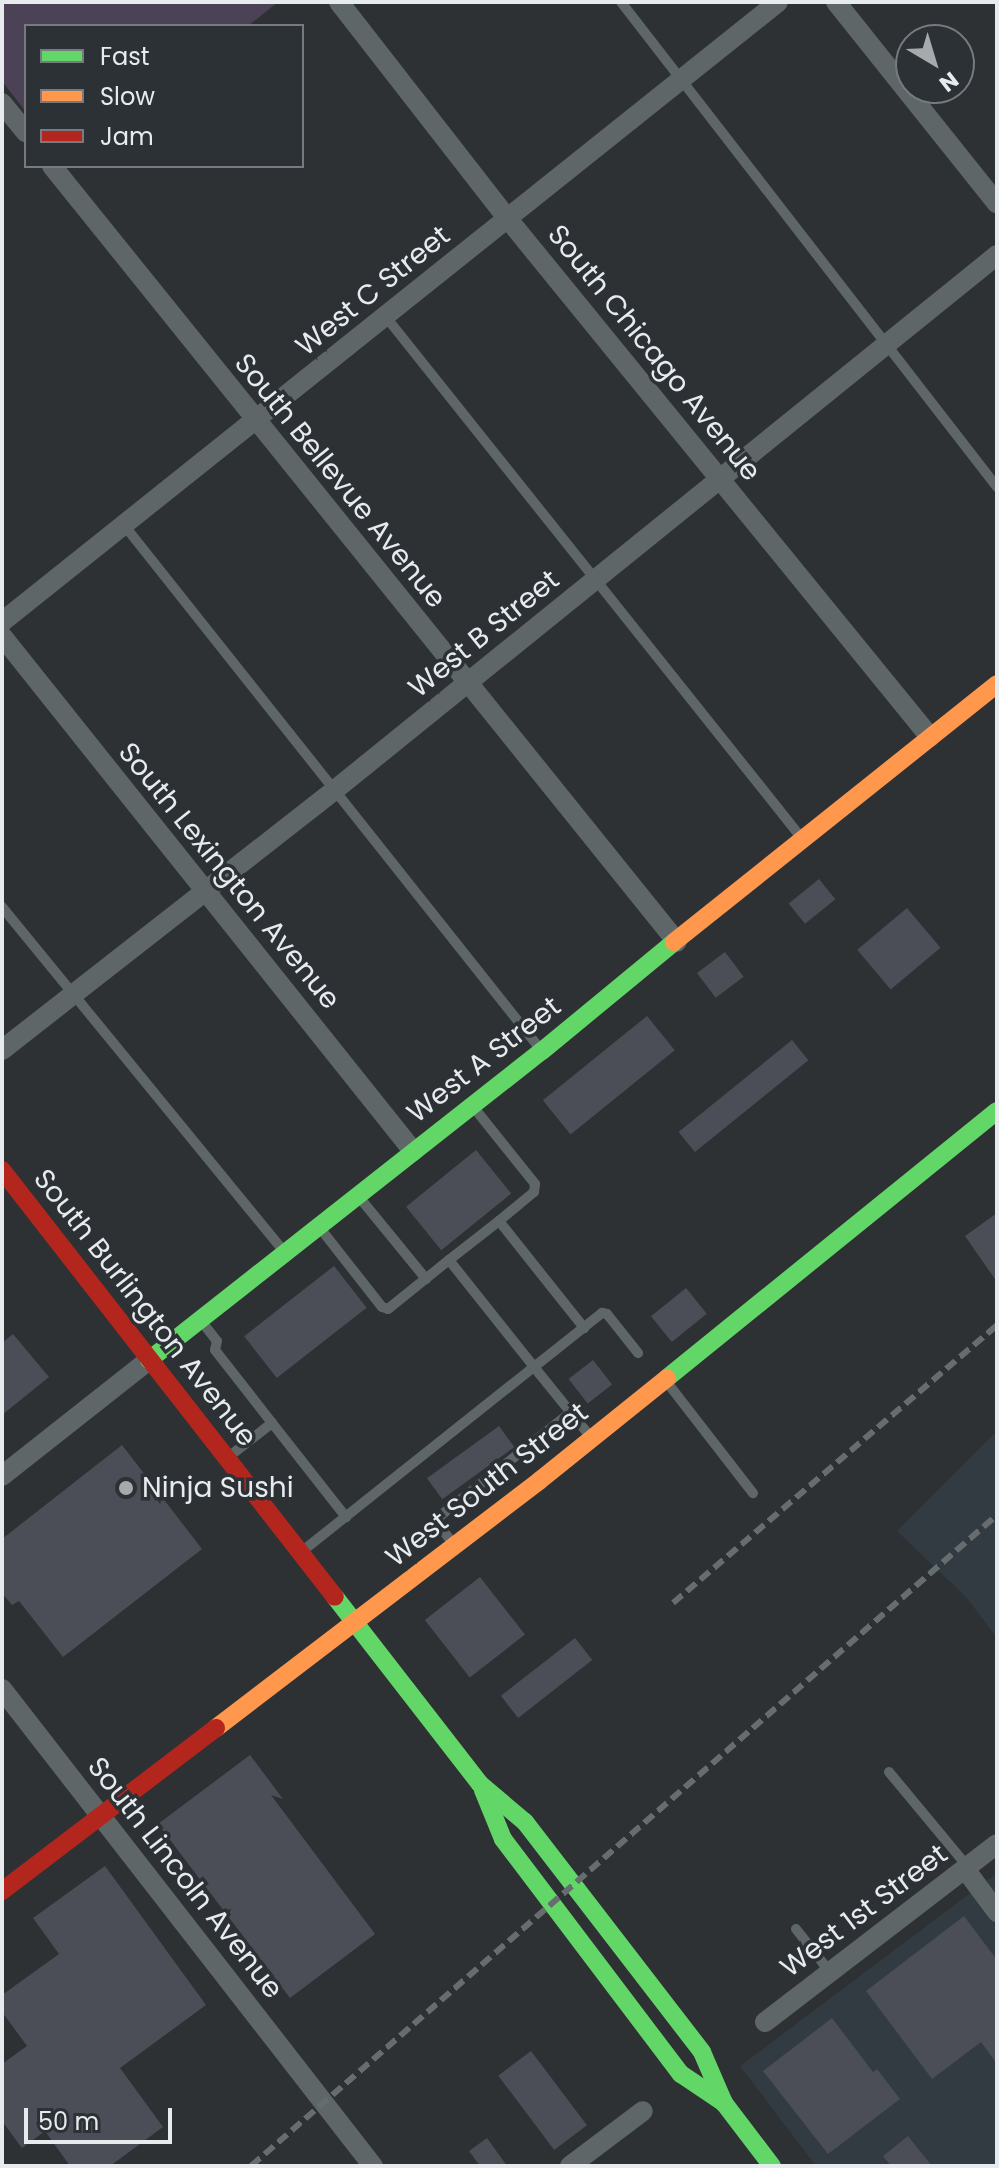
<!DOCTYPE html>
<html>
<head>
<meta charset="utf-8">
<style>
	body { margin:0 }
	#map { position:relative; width:999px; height:2168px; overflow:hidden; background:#2e3134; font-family:Poppins,sans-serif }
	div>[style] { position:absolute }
	.built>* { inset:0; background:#323a42 }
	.green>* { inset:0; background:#4c4256 }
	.building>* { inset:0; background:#4b4e57; transform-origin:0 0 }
	.lane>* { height:10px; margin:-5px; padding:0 5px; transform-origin:5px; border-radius:5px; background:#5e6668 }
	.street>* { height:20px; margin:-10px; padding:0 10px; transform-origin:10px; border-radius:10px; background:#5e6668 }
	.fast>* { height:18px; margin:-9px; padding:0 9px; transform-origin:9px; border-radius:9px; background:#63d668 }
	.slow>* { height:18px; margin:-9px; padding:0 9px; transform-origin:9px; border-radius:9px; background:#ff974d }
	.jam>* { height:18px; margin:-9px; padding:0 9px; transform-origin:9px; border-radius:9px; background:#b3261e }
	.rail>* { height:6px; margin-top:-3px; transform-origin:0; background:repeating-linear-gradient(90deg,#676c6e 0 12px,transparent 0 18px) }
	.dots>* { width:22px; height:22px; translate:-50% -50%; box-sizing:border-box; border:4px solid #2c3136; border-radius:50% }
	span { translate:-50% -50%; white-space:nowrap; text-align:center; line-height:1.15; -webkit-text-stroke:7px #2c3136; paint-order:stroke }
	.street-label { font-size:28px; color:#e8ebee }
	.poi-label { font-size:28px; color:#e8ebee }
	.left { translate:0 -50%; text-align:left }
	.frame { position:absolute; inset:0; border:4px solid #e8ebee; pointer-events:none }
	.legend { position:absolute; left:24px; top:24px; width:280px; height:144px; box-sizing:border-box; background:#2c3136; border:2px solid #777b80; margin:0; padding:10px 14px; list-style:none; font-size:24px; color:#e8ebee }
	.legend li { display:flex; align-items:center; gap:16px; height:40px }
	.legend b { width:40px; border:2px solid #777b80 }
	.north { position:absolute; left:895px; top:24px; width:80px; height:80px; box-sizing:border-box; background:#2c3136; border:2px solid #777b80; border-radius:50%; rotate:142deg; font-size:22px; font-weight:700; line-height:32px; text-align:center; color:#e8ebee }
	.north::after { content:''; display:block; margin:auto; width:28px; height:36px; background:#a7aaad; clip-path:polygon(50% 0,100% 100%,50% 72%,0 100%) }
	.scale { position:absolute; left:24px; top:2108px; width:148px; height:36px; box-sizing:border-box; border:4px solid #e8ebee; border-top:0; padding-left:10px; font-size:24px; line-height:28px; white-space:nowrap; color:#e8ebee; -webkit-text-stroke:6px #2c3136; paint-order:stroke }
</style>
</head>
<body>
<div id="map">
	<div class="built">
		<i style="clip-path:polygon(997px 1431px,997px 1638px,966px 1597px,897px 1531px)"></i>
		<i style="clip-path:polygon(997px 1873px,997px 2166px,816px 2166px,740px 2066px)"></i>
	</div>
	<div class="green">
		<i style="clip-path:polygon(2px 2px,278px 2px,248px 26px,26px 26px,26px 112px,2px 81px)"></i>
	</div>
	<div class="building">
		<i style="left:819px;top:879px;width:26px;height:39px;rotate:51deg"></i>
		<i style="left:907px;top:908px;width:52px;height:65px;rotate:50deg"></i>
		<i style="left:725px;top:952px;width:31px;height:35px;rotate:53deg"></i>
		<i style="left:647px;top:1016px;width:44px;height:134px;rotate:51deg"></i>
		<i style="left:792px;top:1040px;width:26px;height:146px;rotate:51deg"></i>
		<i style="left:476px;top:1150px;width:56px;height:90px;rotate:51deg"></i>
		<i style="clip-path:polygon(997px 1213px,997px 1282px,965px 1236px)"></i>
		<i style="left:334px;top:1266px;width:53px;height:114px;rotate:52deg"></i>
		<i style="left:686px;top:1288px;width:33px;height:45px;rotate:51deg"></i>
		<i style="clip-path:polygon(13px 1334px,49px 1377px,2px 1415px,2px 1343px)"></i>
		<i style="left:593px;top:1360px;width:31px;height:31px;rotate:52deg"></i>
		<i style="left:499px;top:1426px;width:26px;height:89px;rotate:54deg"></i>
		<i style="clip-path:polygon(122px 1445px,202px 1549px,63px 1657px,19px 1601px,12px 1605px,2px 1593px,2px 1539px)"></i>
		<i style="left:480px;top:1577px;width:73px;height:70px;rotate:52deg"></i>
		<i style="left:575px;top:1638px;width:28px;height:94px;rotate:52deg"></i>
		<i style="clip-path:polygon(250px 1755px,283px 1799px,271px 1795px,375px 1934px,290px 1998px,158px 1824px)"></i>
		<i style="clip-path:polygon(105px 1866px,206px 2005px,120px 2068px,163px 2127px,110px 2166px,70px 2166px,45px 2131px,22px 2148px,2px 2121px,2px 2064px,27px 2046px,2px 2012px,2px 1995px,59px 1954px,33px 1918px)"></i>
		<i style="clip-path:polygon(964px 1916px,997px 1960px,997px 2064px,981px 2042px,932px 2079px,866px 1991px)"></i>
		<i style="clip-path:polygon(832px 2018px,873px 2072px,877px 2069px,900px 2099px,828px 2154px,763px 2071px)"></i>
		<i style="left:531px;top:2051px;width:93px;height:41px;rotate:53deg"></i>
		<i style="clip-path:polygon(908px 2136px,932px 2166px,891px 2166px,883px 2156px)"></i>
		<i style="clip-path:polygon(487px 2138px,507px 2166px,480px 2166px,469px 2151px)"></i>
	</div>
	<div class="lane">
		<i style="left:621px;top:2px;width:614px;rotate:52.22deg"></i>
		<i style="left:386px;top:317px;width:664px;rotate:51.42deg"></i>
		<i style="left:124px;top:525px;width:670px;rotate:51.54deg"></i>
		<i style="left:2px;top:907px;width:445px;rotate:50.7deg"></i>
		<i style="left:475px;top:1109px;width:96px;rotate:51.3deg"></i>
		<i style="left:535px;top:1184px;width:8px;rotate:97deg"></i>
		<i style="left:534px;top:1192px;width:45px;rotate:140.4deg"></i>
		<i style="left:359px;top:1197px;width:106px;rotate:50.7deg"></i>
		<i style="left:320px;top:1228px;width:100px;rotate:51.9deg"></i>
		<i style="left:382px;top:1307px;width:6px;rotate:18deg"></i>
		<i style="left:388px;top:1309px;width:78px;rotate:-38.8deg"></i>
		<i style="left:449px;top:1260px;width:137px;rotate:51.5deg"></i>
		<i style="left:534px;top:1367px;width:87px;rotate:-38.5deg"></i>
		<i style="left:602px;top:1313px;width:5px;rotate:11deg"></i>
		<i style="left:607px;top:1314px;width:50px;rotate:51.5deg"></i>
		<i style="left:449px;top:1260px;width:63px;rotate:-38deg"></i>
		<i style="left:499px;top:1221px;width:137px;rotate:51.5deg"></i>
		<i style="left:202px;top:1322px;width:24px;rotate:52deg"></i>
		<i style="left:217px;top:1341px;width:9px;rotate:103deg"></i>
		<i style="left:215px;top:1350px;width:93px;rotate:52deg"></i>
		<i style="left:666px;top:1381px;width:142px;rotate:52.2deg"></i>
		<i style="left:231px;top:1455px;width:52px;rotate:-38deg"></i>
		<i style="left:272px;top:1423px;width:120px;rotate:51.8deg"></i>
		<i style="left:452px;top:1542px;width:23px;rotate:-128deg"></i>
		<i style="left:438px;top:1524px;width:8px;rotate:-76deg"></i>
		<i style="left:440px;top:1516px;width:167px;rotate:-38.4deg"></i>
		<i style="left:305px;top:1549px;width:293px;rotate:-38.5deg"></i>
		<i style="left:534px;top:1367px;width:87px;rotate:51deg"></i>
		<i style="left:889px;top:1772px;width:124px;rotate:50.3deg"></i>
		<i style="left:796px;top:1929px;width:55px;rotate:51.7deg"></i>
	</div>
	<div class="street">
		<i style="left:339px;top:2px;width:275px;rotate:52.1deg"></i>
		<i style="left:508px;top:219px;width:668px;rotate:50.83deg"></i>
		<i style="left:836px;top:2px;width:258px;rotate:51.4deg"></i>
		<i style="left:2px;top:103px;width:38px;rotate:51deg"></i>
		<i style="left:52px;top:166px;width:996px;rotate:51.15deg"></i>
		<i style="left:2px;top:622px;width:993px;rotate:-38.62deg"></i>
		<i style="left:2px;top:636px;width:659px;rotate:51.41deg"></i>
		<i style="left:2px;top:1050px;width:424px;rotate:-38deg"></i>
		<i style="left:336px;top:789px;width:850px;rotate:-38.93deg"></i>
		<i style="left:2px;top:1476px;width:187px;rotate:-38.3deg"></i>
		<i style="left:2px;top:1689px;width:604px;rotate:52.13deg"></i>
		<i style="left:965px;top:1869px;width:54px;rotate:53.3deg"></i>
		<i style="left:765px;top:2022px;width:292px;rotate:-37.5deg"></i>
		<i style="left:570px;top:2166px;width:91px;rotate:-37deg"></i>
	</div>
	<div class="fast">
		<i style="left:149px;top:1360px;width:500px;rotate:-38.2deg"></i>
		<i style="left:542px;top:1051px;width:171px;rotate:-39.5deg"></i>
		<i style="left:667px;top:1378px;width:424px;rotate:-39deg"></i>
		<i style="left:335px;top:1597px;width:237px;rotate:52.2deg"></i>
		<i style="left:480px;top:1784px;width:59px;rotate:40.2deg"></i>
		<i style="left:525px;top:1822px;width:290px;rotate:52.4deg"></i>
		<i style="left:702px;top:2052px;width:56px;rotate:66.7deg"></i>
		<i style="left:724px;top:2103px;width:79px;rotate:52.7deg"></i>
		<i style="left:483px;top:1790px;width:53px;rotate:67.8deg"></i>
		<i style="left:503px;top:1839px;width:295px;rotate:52.9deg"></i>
		<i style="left:681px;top:2074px;width:52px;rotate:34deg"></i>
	</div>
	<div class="slow">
		<i style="left:674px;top:942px;width:413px;rotate:-38.6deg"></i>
		<i style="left:216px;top:1728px;width:407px;rotate:-37.4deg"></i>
		<i style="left:539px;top:1481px;width:164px;rotate:-38.8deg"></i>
	</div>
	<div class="jam">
		<i style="left:2px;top:1170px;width:541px;rotate:52.05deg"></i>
		<i style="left:2px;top:1891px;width:269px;rotate:-37.3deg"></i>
	</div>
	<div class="rail">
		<i style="left:673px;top:1603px;width:427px;rotate:-40.6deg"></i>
		<i style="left:251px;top:2166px;width:990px;rotate:-41.11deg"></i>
	</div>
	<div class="dots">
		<i style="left:126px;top:1488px;background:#a7aaad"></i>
	</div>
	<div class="street-label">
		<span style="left:373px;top:291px;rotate:-39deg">West C Street</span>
		<span style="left:654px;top:353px;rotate:51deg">South Chicago Avenue</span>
		<span style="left:340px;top:481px;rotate:51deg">South Bellevue Avenue</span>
		<span style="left:484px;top:634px;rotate:-39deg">West B Street</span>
		<span style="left:229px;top:876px;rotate:51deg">South Lexington Avenue</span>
		<span style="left:484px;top:1060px;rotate:-38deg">West A Street</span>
		<span style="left:145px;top:1308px;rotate:52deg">South Burlington Avenue</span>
		<span style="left:487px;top:1485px;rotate:-38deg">West South Street</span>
		<span style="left:185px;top:1878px;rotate:52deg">South Lincoln Avenue</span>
		<span style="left:864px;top:1911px;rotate:-37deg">West 1st Street</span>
	</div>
	<div class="poi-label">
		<span class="left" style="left:142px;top:1488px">Ninja Sushi</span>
	</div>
	<div class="frame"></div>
	<ul class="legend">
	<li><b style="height:10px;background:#63d668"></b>Fast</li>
	<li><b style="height:10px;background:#ff974d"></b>Slow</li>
	<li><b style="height:10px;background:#b3261e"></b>Jam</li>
	</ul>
	<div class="north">N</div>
	<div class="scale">50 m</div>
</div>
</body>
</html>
